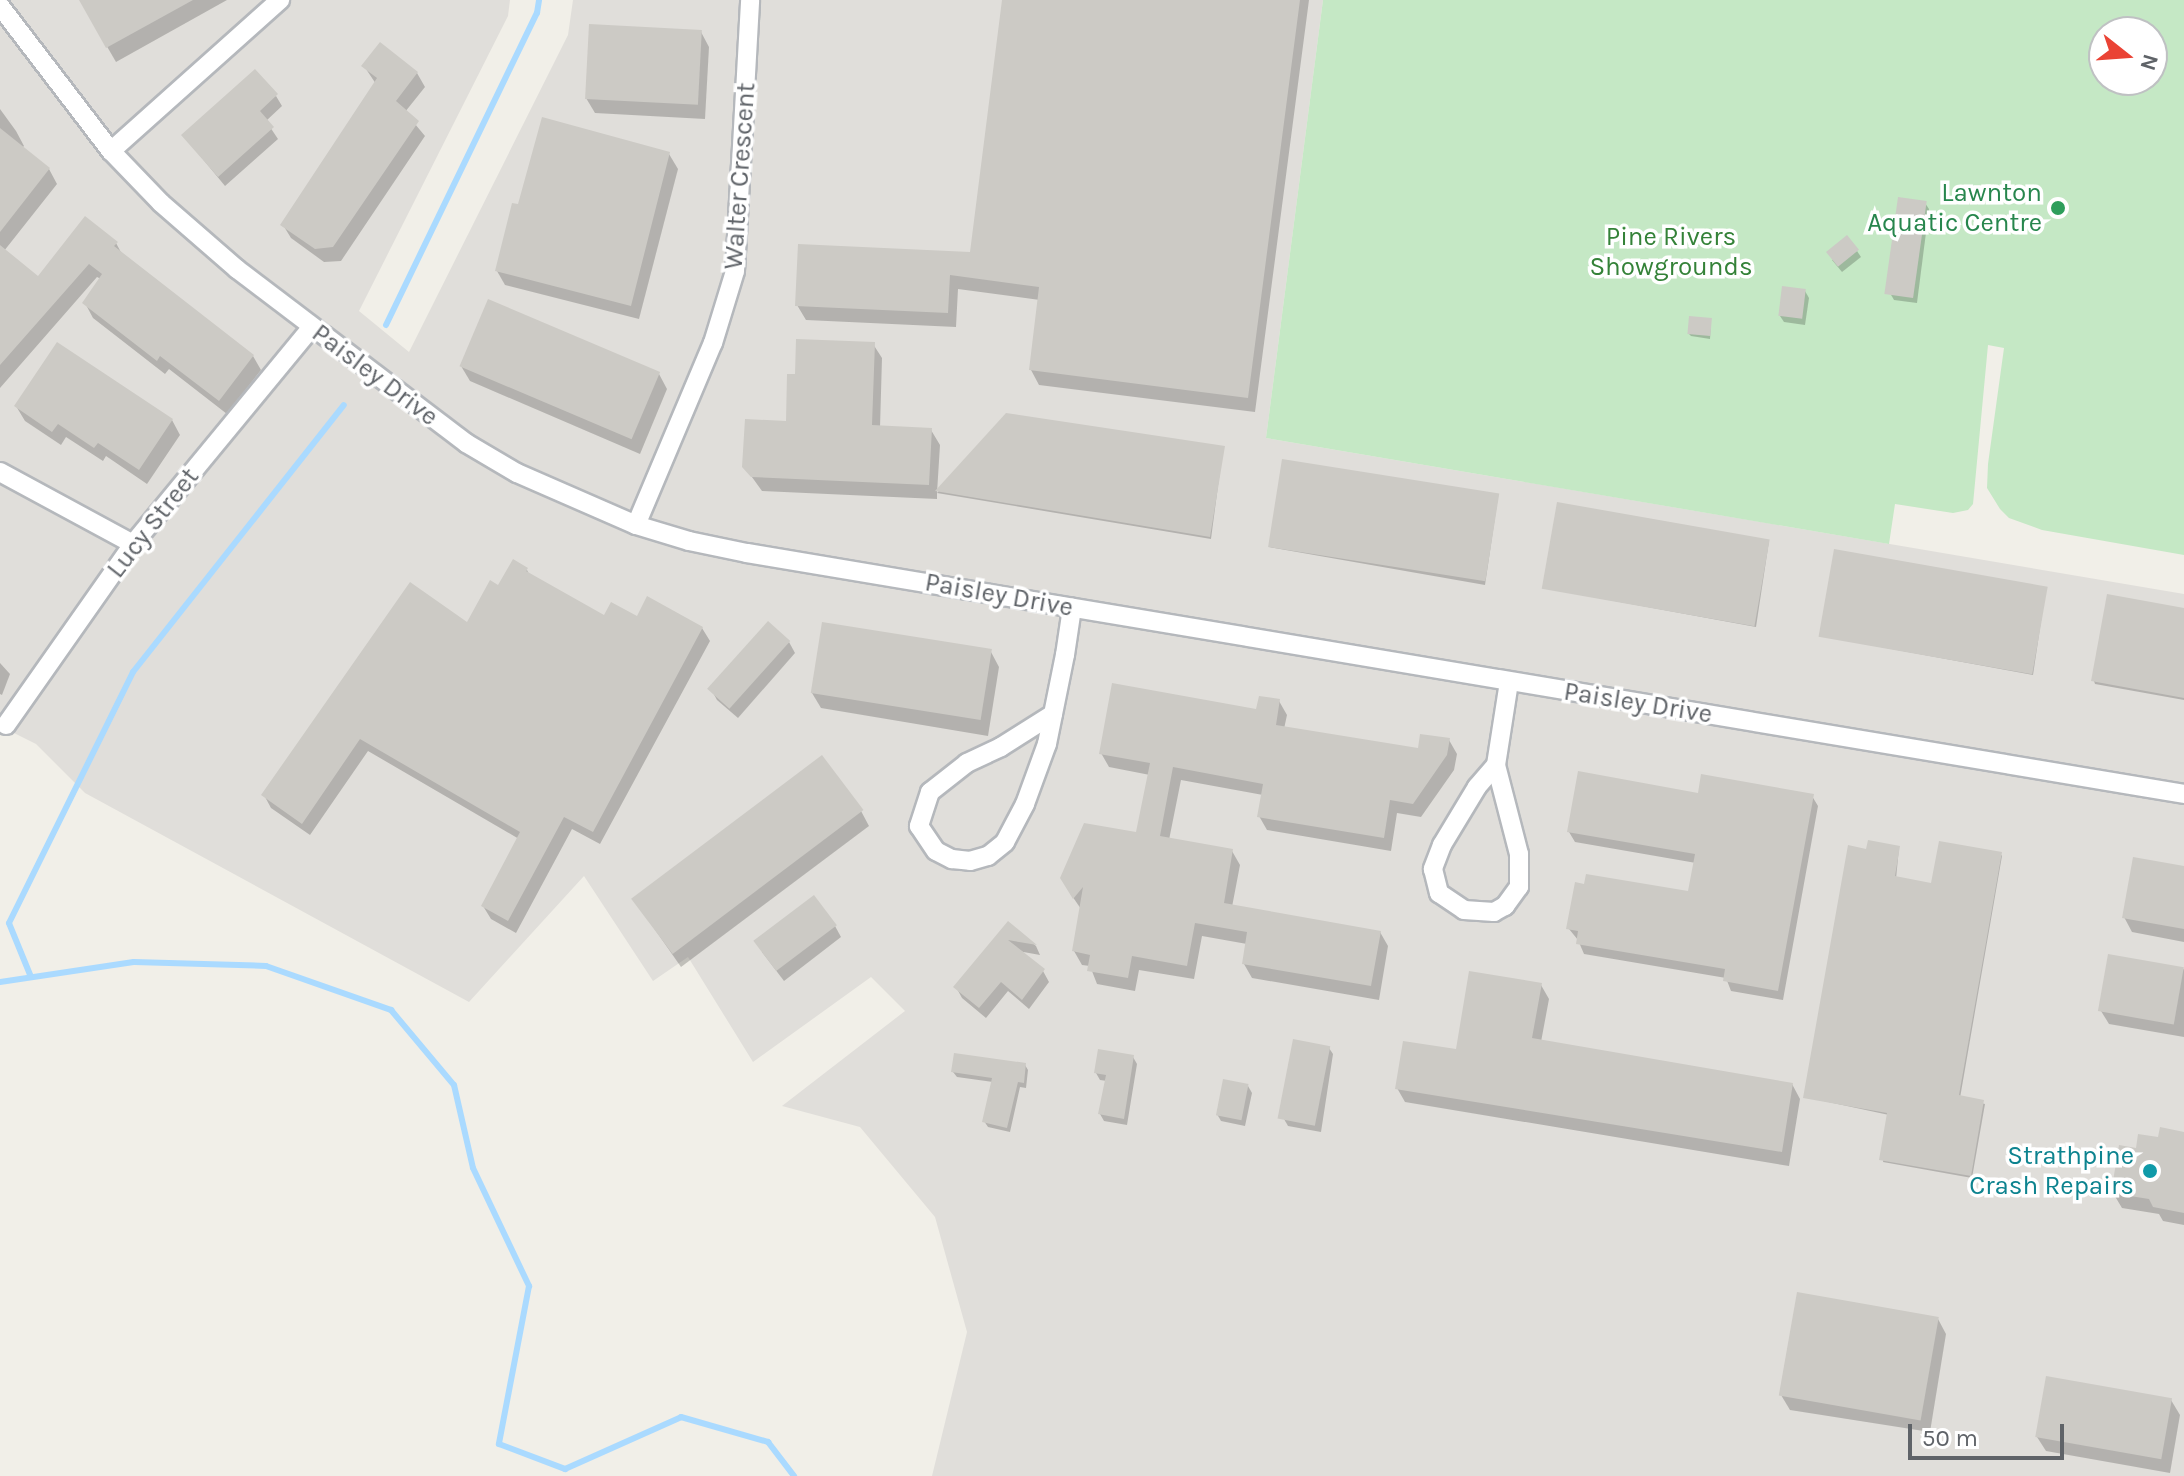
<!DOCTYPE html>
<html>
<head>
<meta charset="utf-8">
<style>
	body { margin:0 }
	#map { position:relative; width:2184px; height:1476px; overflow:hidden; background:#f1efe8; font-family:Karla,sans-serif }
	div>[style] { position:absolute }
	.industrial>* { inset:0; background:#e0deda }
	.green>* { inset:0; background:#c5e8c5 }
	.shadow>* { inset:0; background:#0003 }
	.stream>* { height:6px; margin:-3px; padding:0 3px; transform-origin:3px; border-radius:3px; background:#aadaff }
	.building>* { inset:0; background:#cccac5; transform-origin:0 0 }
	.roads { filter:drop-shadow(2px 0 #b5b8bc) drop-shadow(-2px 0 #b5b8bc) drop-shadow(0 2px #b5b8bc) drop-shadow(0 -2px #b5b8bc) }
	.minor>* { height:18px; margin:-9px; padding:0 9px; transform-origin:9px; border-radius:9px; background:#fff }
	.dots>* { width:22px; height:22px; translate:-50% -50%; box-sizing:border-box; border:4px solid #fff; border-radius:50% }
	span { translate:-50% -50%; white-space:nowrap; text-align:center; line-height:1.15; -webkit-text-stroke:7px #fff; paint-order:stroke }
	.street-label { font-size:26px; color:#5f6368 }
	.leisure-label { font-size:26px; color:#27864d }
	.right { translate:-100% -50%; text-align:right }
	.park-label { font-size:26px; color:#348238 }
	.culture-label { font-size:26px; color:#0d838f }
	.north { position:absolute; left:2088px; top:16px; width:80px; height:80px; box-sizing:border-box; background:#fff; border:2px solid #bfc1c3; border-radius:50%; rotate:107deg; font-size:22px; font-weight:700; line-height:32px; text-align:center; color:#5f6368 }
	.north::after { content:''; display:block; margin:auto; width:28px; height:36px; background:#ea4335; clip-path:polygon(50% 0,100% 100%,50% 72%,0 100%) }
	.scale { position:absolute; left:1908px; top:1424px; width:156px; height:36px; box-sizing:border-box; border:4px solid #5f6368; border-top:0; padding-left:10px; font-size:24px; line-height:28px; white-space:nowrap; color:#5f6368; -webkit-text-stroke:6px #fff; paint-order:stroke }
</style>
</head>
<body>
<div id="map">
	<div class="industrial">
		<i style="clip-path:polygon(0 0,510px 0,508px 16px,359px 311px,409px 352px,568px 35px,573px 0,1323px 0,1266px 438px,2184px 594px,2184px 1476px,932px 1476px,967px 1332px,935px 1217px,860px 1127px,782px 1106px,905px 1011px,871px 977px,753px 1062px,688px 957px,653px 981px,584px 876px,469px 1002px,85px 793px,36px 744px,0 726px)"></i>
	</div>
	<div class="green">
		<i style="clip-path:polygon(evenodd,1323px 0,2184px 0,2184px 555px,2042px 530px,2009px 518px,2000px 509px,1987px 488px,1988px 464px,2004px 348px,1988px 345px,1973px 504px,1968px 510px,1953px 513px,1895px 504px,1889px 544px,1266px 438px,1323px 0,2104px 32px,2152px 32px,2152px 80px,2104px 80px,2104px 32px)"></i>
	</div>
	<div class="shadow">
		<i style="clip-path:polygon(80px 0,227px 0,116px 62px)"></i>
		<i style="clip-path:polygon(1004px 0,1309px 0,1255px 412px,1039px 385px,1031px 370px,1040px 300px,958px 289px,956px 327px,806px 320px,797px 305px,971px 254px)"></i>
		<i style="clip-path:polygon(701px 32px,709px 47px,705px 119px,595px 113px,586px 98px)"></i>
		<i style="clip-path:polygon(364px 66px,417px 73px,425px 87px,405px 112px,425px 136px,341px 261px,324px 262px,291px 238px,283px 225px,376px 84px)"></i>
		<i style="clip-path:polygon(276px 96px,282px 106px,266px 121px,278px 139px,225px 186px,183px 135px)"></i>
		<i style="clip-path:polygon(0 109px,16px 131px,24px 146px,22px 148px,49px 169px,57px 184px,4px 251px,39px 279px,116px 243px,123px 256px,253px 356px,261px 370px,227px 414px,169px 369px,165px 374px,93px 318px,85px 303px,101px 279px,97px 277px,0 388px)"></i>
		<i style="clip-path:polygon(669px 154px,678px 169px,639px 319px,505px 285px,497px 271px)"></i>
		<i style="clip-path:polygon(1925px 203px,1929px 209px,1917px 303px,1894px 300px,1890px 293px)"></i>
		<i style="clip-path:polygon(1857px 251px,1861px 257px,1842px 272px,1832px 260px)"></i>
		<i style="clip-path:polygon(1805px 291px,1809px 298px,1805px 325px,1784px 322px,1780px 316px)"></i>
		<i style="clip-path:polygon(1711px 320px,1710px 339px,1691px 336px,1689px 334px)"></i>
		<i style="clip-path:polygon(873px 344px,882px 358px,880px 428px,931px 430px,940px 445px,937px 493px,1006px 415px,1223px 448px,1211px 539px,937px 493px,937px 499px,762px 491px,744px 466px,788px 423px,797px 376px)"></i>
		<i style="clip-path:polygon(461px 366px,659px 374px,667px 389px,640px 454px,470px 381px)"></i>
		<i style="clip-path:polygon(16px 406px,172px 420px,180px 435px,147px 484px,106px 456px,103px 461px,66px 437px,61px 445px,25px 421px)"></i>
		<i style="clip-path:polygon(1498px 497px,1485px 585px,1269px 547px)"></i>
		<i style="clip-path:polygon(1769px 541px,1756px 627px,1544px 588px)"></i>
		<i style="clip-path:polygon(527px 570px,530px 576px,605px 617px,702px 628px,710px 641px,600px 844px,572px 829px,516px 933px,491px 919px,483px 906px,519px 839px,368px 751px,310px 835px,271px 808px,264px 795px,468px 625px,499px 588px)"></i>
		<i style="clip-path:polygon(2046px 588px,2033px 675px,1821px 636px)"></i>
		<i style="clip-path:polygon(2184px 610px,2184px 700px,2095px 684px,2094px 681px)"></i>
		<i style="clip-path:polygon(789px 642px,795px 653px,738px 718px,717px 700px,711px 689px)"></i>
		<i style="clip-path:polygon(991px 652px,999px 667px,988px 736px,821px 708px,812px 693px)"></i>
		<i style="clip-path:polygon(0 663px,10px 674px,2px 695px,0 694px)"></i>
		<i style="clip-path:polygon(1279px 701px,1287px 715px,1284px 729px,1420px 751px,1449px 740px,1457px 754px,1454px 770px,1421px 817px,1397px 813px,1391px 851px,1267px 830px,1259px 816px,1263px 795px,1181px 780px,1169px 840px,1232px 851px,1240px 865px,1232px 907px,1380px 932px,1388px 946px,1379px 1000px,1252px 978px,1244px 964px,1247px 944px,1202px 936px,1194px 979px,1139px 970px,1135px 991px,1097px 984px,1090px 966px,1082px 965px,1074px 951px,1081px 909px,1070px 893px,1138px 834px,1150px 775px,1109px 767px,1101px 753px,1258px 712px)"></i>
		<i style="clip-path:polygon(1700px 795px,1812px 796px,1818px 806px,1783px 1000px,1731px 991px,1726px 978px,1584px 954px,1578px 940px,1569px 929px,1690px 893px,1696px 863px,1575px 842px,1569px 832px)"></i>
		<i style="clip-path:polygon(861px 811px,869px 826px,681px 967px,633px 898px)"></i>
		<i style="clip-path:polygon(1899px 848px,1896px 879px,1933px 886px,2000px 853px,2002px 856px,1960px 1098px,1985px 1104px,1972px 1178px,1883px 1162px,1889px 1115px,1805px 1097px,1868px 851px)"></i>
		<i style="clip-path:polygon(2184px 869px,2184px 942px,2132px 932px,2124px 917px)"></i>
		<i style="clip-path:polygon(1008px 923px,1036px 946px,1040px 955px,1018px 951px,1043px 971px,1049px 982px,1029px 1009px,1008px 991px,986px 1018px,962px 998px,956px 987px)"></i>
		<i style="clip-path:polygon(835px 926px,841px 937px,784px 981px,762px 952px)"></i>
		<i style="clip-path:polygon(2184px 969px,2184px 1037px,2109px 1024px,2101px 1011px)"></i>
		<i style="clip-path:polygon(1541px 985px,1549px 999px,1541px 1042px,1792px 1084px,1800px 1099px,1789px 1166px,1405px 1102px,1397px 1088px,1458px 1052px)"></i>
		<i style="clip-path:polygon(1329px 1048px,1333px 1054px,1321px 1132px,1288px 1126px,1284px 1119px)"></i>
		<i style="clip-path:polygon(1133px 1057px,1137px 1064px,1127px 1125px,1104px 1121px,1100px 1114px,1107px 1081px,1100px 1080px,1096px 1073px)"></i>
		<i style="clip-path:polygon(1025px 1065px,1028px 1070px,1026px 1088px,1020px 1087px,1010px 1132px,988px 1127px,984px 1121px,993px 1082px,957px 1077px,953px 1072px)"></i>
		<i style="clip-path:polygon(1248px 1086px,1252px 1093px,1245px 1126px,1221px 1121px,1217px 1114px)"></i>
		<i style="clip-path:polygon(2184px 1134px,2184px 1225px,2163px 1221px,2159px 1214px,2122px 1208px,2113px 1193px,2138px 1151px,2159px 1140px)"></i>
		<i style="clip-path:polygon(1938px 1319px,1946px 1334px,1930px 1432px,1790px 1410px,1781px 1395px)"></i>
		<i style="clip-path:polygon(2171px 1400px,2180px 1415px,2170px 1473px,2046px 1451px,2037px 1437px)"></i>
	</div>
	<div class="stream">
		<i style="left:386px;top:325px;width:347px;rotate:-64.2deg"></i>
		<i style="left:537px;top:13px;width:13px;rotate:-81deg"></i>
		<i style="left:31px;top:977px;width:58px;rotate:-112.2deg"></i>
		<i style="left:9px;top:923px;width:280px;rotate:-63.7deg"></i>
		<i style="left:133px;top:672px;width:340px;rotate:-51.7deg"></i>
		<i style="left:0;top:982px;width:135px;rotate:-8.5deg"></i>
		<i style="left:134px;top:962px;width:132px;rotate:1.7deg"></i>
		<i style="left:266px;top:966px;width:133px;rotate:19.4deg"></i>
		<i style="left:391px;top:1010px;width:98px;rotate:50deg"></i>
		<i style="left:454px;top:1085px;width:85px;rotate:77.1deg"></i>
		<i style="left:473px;top:1168px;width:131px;rotate:64.6deg"></i>
		<i style="left:529px;top:1286px;width:161px;rotate:100.8deg"></i>
		<i style="left:499px;top:1444px;width:71px;rotate:20.7deg"></i>
		<i style="left:565px;top:1469px;width:127px;rotate:-24.1deg"></i>
		<i style="left:681px;top:1417px;width:91px;rotate:16deg"></i>
		<i style="left:768px;top:1442px;width:43px;rotate:52.6deg"></i>
	</div>
	<div class="building">
		<i style="clip-path:polygon(79px 0,193px 0,106px 48px)"></i>
		<i style="clip-path:polygon(1002px 0,1300px 0,1248px 398px,1029px 370px,1039px 287px,950px 275px,948px 313px,795px 306px,798px 244px,970px 252px)"></i>
		<i style="left:589px;top:24px;width:113px;height:75px;rotate:3deg"></i>
		<i style="clip-path:polygon(380px 42px,418px 72px,396px 101px,419px 121px,333px 247px,315px 249px,280px 225px,377px 78px,361px 66px)"></i>
		<i style="clip-path:polygon(255px 69px,278px 94px,260px 111px,274px 127px,218px 177px,181px 135px)"></i>
		<i style="clip-path:polygon(542px 117px,670px 152px,631px 306px,495px 271px,512px 203px,518px 204px)"></i>
		<i style="clip-path:polygon(0 128px,50px 168px,0 232px)"></i>
		<i style="left:1898px;top:197px;width:29px;height:98px;rotate:8deg"></i>
		<i style="clip-path:polygon(85px 216px,118px 242px,114px 246px,254px 355px,219px 401px,160px 356px,157px 361px,82px 303px,102px 274px,89px 264px,0 365px,0 245px,38px 276px)"></i>
		<i style="left:1847px;top:235px;width:19px;height:27px;rotate:51deg"></i>
		<i style="left:1782px;top:286px;width:24px;height:30px;rotate:7deg"></i>
		<i style="left:488px;top:299px;width:187px;height:73px;rotate:23deg"></i>
		<i style="left:1689px;top:316px;width:23px;height:18px;rotate:5deg"></i>
		<i style="clip-path:polygon(796px 339px,875px 342px,872px 425px,932px 428px,929px 485px,751px 477px,742px 467px,745px 419px,786px 421px,787px 374px,795px 374px)"></i>
		<i style="clip-path:polygon(57px 342px,173px 419px,139px 470px,98px 443px,94px 448px,58px 424px,52px 432px,14px 406px)"></i>
		<i style="clip-path:polygon(1006px 413px,1225px 446px,1210px 537px,935px 491px)"></i>
		<i style="left:1282px;top:459px;width:220px;height:89px;rotate:9deg"></i>
		<i style="left:1557px;top:502px;width:216px;height:88px;rotate:10deg"></i>
		<i style="left:1834px;top:549px;width:217px;height:89px;rotate:10deg"></i>
		<i style="clip-path:polygon(513px 559px,528px 568px,526px 571px,604px 615px,611px 602px,637px 616px,647px 596px,703px 627px,593px 832px,564px 817px,508px 921px,481px 906px,520px 832px,360px 739px,302px 824px,261px 795px,410px 582px,467px 622px,490px 580px,498px 585px)"></i>
		<i style="clip-path:polygon(2107px 594px,2184px 608px,2184px 698px,2091px 681px)"></i>
		<i style="left:768px;top:621px;width:30px;height:91px;rotate:42deg"></i>
		<i style="left:822px;top:622px;width:172px;height:72px;rotate:9deg"></i>
		<i style="clip-path:polygon(1112px 683px,1256px 709px,1259px 696px,1280px 699px,1276px 725px,1418px 748px,1420px 734px,1450px 738px,1447px 755px,1413px 804px,1390px 800px,1384px 838px,1257px 817px,1263px 784px,1173px 767px,1160px 836px,1233px 849px,1224px 903px,1381px 931px,1371px 986px,1242px 964px,1247px 932px,1195px 923px,1187px 966px,1132px 956px,1128px 978px,1087px 971px,1090px 955px,1072px 951px,1083px 887px,1073px 899px,1060px 878px,1084px 823px,1136px 832px,1150px 763px,1099px 754px)"></i>
		<i style="left:822px;top:755px;width:69px;height:239px;rotate:53deg"></i>
		<i style="clip-path:polygon(1578px 771px,1698px 793px,1701px 774px,1814px 794px,1778px 991px,1723px 981px,1725px 969px,1576px 944px,1578px 931px,1566px 929px,1575px 882px,1584px 884px,1586px 874px,1688px 891px,1695px 854px,1567px 832px)"></i>
		<i style="clip-path:polygon(1868px 840px,1900px 846px,1895px 876px,1931px 883px,1939px 841px,2002px 852px,1959px 1095px,1984px 1100px,1971px 1176px,1879px 1160px,1887px 1113px,1803px 1098px,1848px 845px,1866px 849px)"></i>
		<i style="clip-path:polygon(2133px 857px,2184px 866px,2184px 929px,2122px 918px)"></i>
		<i style="left:814px;top:895px;width:38px;height:76px;rotate:53deg"></i>
		<i style="clip-path:polygon(1008px 921px,1037px 945px,1008px 940px,1045px 969px,1022px 1000px,1001px 982px,979px 1008px,953px 987px)"></i>
		<i style="left:2108px;top:954px;width:77px;height:58px;rotate:10deg"></i>
		<i style="clip-path:polygon(1469px 971px,1542px 983px,1532px 1038px,1793px 1083px,1782px 1152px,1395px 1089px,1403px 1041px,1456px 1049px)"></i>
		<i style="left:1293px;top:1039px;width:38px;height:81px;rotate:11deg"></i>
		<i style="clip-path:polygon(1098px 1049px,1134px 1055px,1124px 1119px,1098px 1114px,1106px 1075px,1094px 1073px)"></i>
		<i style="clip-path:polygon(954px 1053px,1026px 1063px,1024px 1083px,1018px 1082px,1007px 1128px,982px 1122px,992px 1078px,951px 1072px)"></i>
		<i style="left:1223px;top:1079px;width:26px;height:37px;rotate:11deg"></i>
		<i style="clip-path:polygon(2160px 1127px,2184px 1132px,2184px 1213px,2153px 1207px,2149px 1199px,2111px 1193px,2119px 1145px,2136px 1148px,2138px 1134px,2158px 1137px)"></i>
		<i style="left:1797px;top:1292px;width:144px;height:105px;rotate:10deg"></i>
		<i style="left:2046px;top:1376px;width:128px;height:62px;rotate:10deg"></i>
	</div>
	<div class="roads">
		<div class="minor">
			<i style="left:0;top:6px;width:183px;rotate:52.6deg"></i>
			<i style="left:111px;top:151px;width:72px;rotate:46.1deg"></i>
			<i style="left:161px;top:203px;width:101px;rotate:41deg"></i>
			<i style="left:237px;top:269px;width:288px;rotate:37.2deg"></i>
			<i style="left:466px;top:443px;width:59px;rotate:30.5deg"></i>
			<i style="left:517px;top:473px;width:130px;rotate:23.6deg"></i>
			<i style="left:636px;top:525px;width:55px;rotate:16.8deg"></i>
			<i style="left:689px;top:541px;width:59px;rotate:11.7deg"></i>
			<i style="left:747px;top:553px;width:1457px;rotate:9.52deg"></i>
			<i style="left:111px;top:151px;width:227px;rotate:-41.8deg"></i>
			<i style="left:0;top:472px;width:151px;rotate:28.4deg"></i>
			<i style="left:636px;top:525px;width:198px;rotate:-67.1deg"></i>
			<i style="left:713px;top:343px;width:75px;rotate:-73deg"></i>
			<i style="left:735px;top:271px;width:271px;rotate:-86.8deg"></i>
			<i style="left:1053px;top:714px;width:62px;rotate:147.6deg"></i>
			<i style="left:1001px;top:747px;width:38px;rotate:155deg"></i>
			<i style="left:967px;top:763px;width:47px;rotate:141.9deg"></i>
			<i style="left:930px;top:792px;width:36px;rotate:108deg"></i>
			<i style="left:919px;top:826px;width:30px;rotate:56deg"></i>
			<i style="left:936px;top:851px;width:18px;rotate:27deg"></i>
			<i style="left:952px;top:859px;width:18px;rotate:6deg"></i>
			<i style="left:970px;top:861px;width:19px;rotate:-16deg"></i>
			<i style="left:988px;top:856px;width:22px;rotate:-39deg"></i>
			<i style="left:1005px;top:842px;width:43px;rotate:-62.2deg"></i>
			<i style="left:1025px;top:804px;width:64px;rotate:-69.9deg"></i>
			<i style="left:1047px;top:744px;width:91px;rotate:-78.6deg"></i>
			<i style="left:1065px;top:655px;width:48px;rotate:-81.5deg"></i>
			<i style="left:6px;top:725px;width:221px;rotate:-54.9deg"></i>
			<i style="left:133px;top:544px;width:280px;rotate:-50.5deg"></i>
			<i style="left:1496px;top:765px;width:29px;rotate:131deg"></i>
			<i style="left:1477px;top:787px;width:68px;rotate:121.1deg"></i>
			<i style="left:1442px;top:845px;width:26px;rotate:111deg"></i>
			<i style="left:1433px;top:869px;width:25px;rotate:76deg"></i>
			<i style="left:1439px;top:893px;width:30px;rotate:34deg"></i>
			<i style="left:1464px;top:910px;width:30px;rotate:4deg"></i>
			<i style="left:1494px;top:912px;width:13px;rotate:-29deg"></i>
			<i style="left:1505px;top:906px;width:24px;rotate:-54deg"></i>
			<i style="left:1519px;top:887px;width:33px;rotate:-90deg"></i>
			<i style="left:1519px;top:854px;width:92px;rotate:-104.5deg"></i>
			<i style="left:1496px;top:765px;width:84px;rotate:-81.1deg"></i>
		</div>
	</div>
	<div class="dots">
		<i style="left:2058px;top:208px;background:#2e9e5b"></i>
		<i style="left:2150px;top:1171px;background:#0f9aa8"></i>
	</div>
	<div class="street-label">
		<span style="left:740px;top:176px;rotate:-86deg">Walter Crescent</span>
		<span style="left:375px;top:375px;rotate:37deg">Paisley Drive</span>
		<span style="left:153px;top:523px;rotate:-52deg">Lucy Street</span>
		<span style="left:999px;top:595px;rotate:10deg">Paisley Drive</span>
		<span style="left:1638px;top:703px;rotate:9deg">Paisley Drive</span>
	</div>
	<div class="leisure-label">
		<span class="right" style="left:2042px;top:208px">Lawnton<br>Aquatic Centre</span>
	</div>
	<div class="park-label">
		<span style="left:1671px;top:252px">Pine Rivers<br>Showgrounds</span>
	</div>
	<div class="culture-label">
		<span class="right" style="left:2134px;top:1171px">Strathpine<br>Crash Repairs</span>
	</div>
	<div class="north">N</div>
	<div class="scale">50 m</div>
</div>
</body>
</html>
